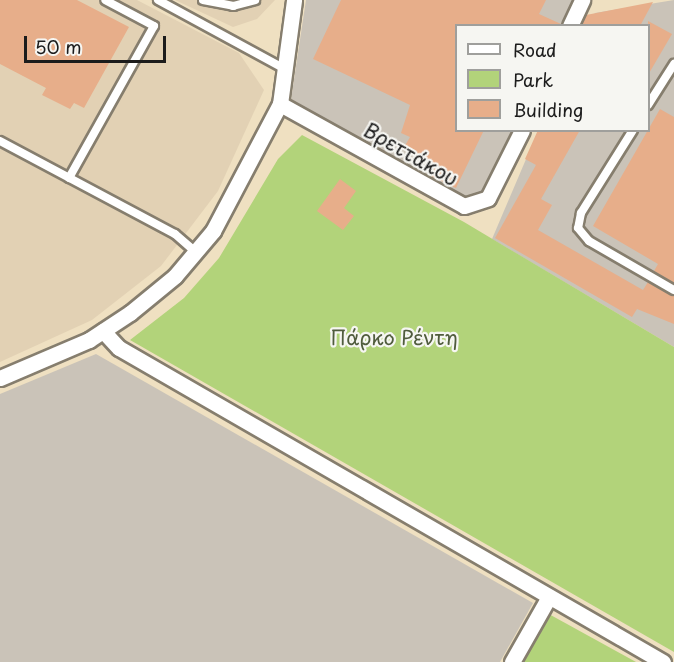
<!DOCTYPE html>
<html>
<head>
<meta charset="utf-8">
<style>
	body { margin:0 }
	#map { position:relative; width:674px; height:662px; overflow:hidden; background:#efe0c1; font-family:"Playpen Sans",sans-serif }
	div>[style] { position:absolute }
	.built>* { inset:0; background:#e2d1b4 }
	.industrial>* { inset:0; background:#cac3b8 }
	.green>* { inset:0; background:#b2d37a }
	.building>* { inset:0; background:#e7ae8a }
	.roads { filter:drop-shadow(2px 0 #867e6e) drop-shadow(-2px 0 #867e6e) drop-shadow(0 2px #867e6e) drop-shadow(0 -2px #867e6e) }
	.lane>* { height:8px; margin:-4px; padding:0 4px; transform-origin:4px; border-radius:4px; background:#fff }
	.street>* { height:15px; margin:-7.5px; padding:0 7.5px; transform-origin:7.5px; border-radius:7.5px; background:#fff }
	span { translate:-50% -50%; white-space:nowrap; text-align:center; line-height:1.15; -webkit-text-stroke:4.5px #f6f6f2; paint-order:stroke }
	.street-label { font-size:20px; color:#1c1c1c }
	.park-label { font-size:20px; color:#505c3d }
	.legend { position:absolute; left:455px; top:24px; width:195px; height:108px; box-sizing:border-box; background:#f6f6f2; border:2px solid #9f9f9c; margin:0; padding:8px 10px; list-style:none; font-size:18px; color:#1c1c1c }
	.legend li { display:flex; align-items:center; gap:12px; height:30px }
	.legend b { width:30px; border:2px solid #9f9f9c }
	.scale { position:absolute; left:24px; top:36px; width:142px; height:27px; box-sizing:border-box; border:3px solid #1c1c1c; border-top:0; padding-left:8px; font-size:18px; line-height:21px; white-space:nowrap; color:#1c1c1c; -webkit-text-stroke:4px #f6f6f2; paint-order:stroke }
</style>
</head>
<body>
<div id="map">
	<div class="built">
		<i style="clip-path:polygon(0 0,137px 0,239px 53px,264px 90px,218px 191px,161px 266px,92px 320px,0 362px)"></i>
		<i style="clip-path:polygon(175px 0,275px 0,257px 19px,233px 27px)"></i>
	</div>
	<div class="industrial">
		<i style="clip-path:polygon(306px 0,577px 0,565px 25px,456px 26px,456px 130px,516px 131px,488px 190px,469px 199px,450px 194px,291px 99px)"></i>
		<i style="clip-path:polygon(674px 0,674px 347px,492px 239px,538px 131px,648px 130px,648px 26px,588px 25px,595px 13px)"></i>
		<i style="clip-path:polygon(96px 354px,533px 603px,500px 662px,0 662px,0 394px)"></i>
	</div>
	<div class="green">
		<i style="clip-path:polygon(302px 135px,464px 222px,674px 347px,674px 652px,130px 340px,184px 298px,219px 258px,278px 159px)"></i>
		<i style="clip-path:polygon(547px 613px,636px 662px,520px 662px)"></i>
	</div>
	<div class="building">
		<i style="clip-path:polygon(0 0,77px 0,129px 27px,84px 108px,74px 103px,70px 109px,42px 95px,46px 88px,0 64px)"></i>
		<i style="clip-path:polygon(341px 0,546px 0,539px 14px,561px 24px,456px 26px,456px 130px,484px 130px,456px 188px,431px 176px,436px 165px,403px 149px,410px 137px,401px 133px,410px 105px,313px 59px)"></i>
		<i style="clip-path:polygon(653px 2px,640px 26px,581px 26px,586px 15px)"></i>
		<i style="clip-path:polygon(648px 21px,672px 34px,648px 75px)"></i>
		<i style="clip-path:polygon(660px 109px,674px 117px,674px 283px,654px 271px,658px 264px,593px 226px)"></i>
		<i style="clip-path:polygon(538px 130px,580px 130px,541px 199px,552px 205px,538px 230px,643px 290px,648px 282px,674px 296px,674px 324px,637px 309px,632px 317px,495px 238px,536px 165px,525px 159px)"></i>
		<i style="clip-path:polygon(340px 179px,356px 191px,344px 208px,354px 216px,343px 230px,317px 211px)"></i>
	</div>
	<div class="roads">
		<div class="lane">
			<i style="left:158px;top:0;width:145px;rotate:28.5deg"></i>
			<i style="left:203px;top:0;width:31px;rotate:11deg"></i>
			<i style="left:233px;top:6px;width:23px;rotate:-15deg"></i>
			<i style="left:648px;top:105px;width:49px;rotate:-57.6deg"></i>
			<i style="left:633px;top:130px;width:98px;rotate:122.1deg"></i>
			<i style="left:581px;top:213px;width:15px;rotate:101deg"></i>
			<i style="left:578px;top:228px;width:17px;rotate:50deg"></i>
			<i style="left:589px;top:241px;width:98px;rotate:30deg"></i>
			<i style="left:0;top:141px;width:198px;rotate:28deg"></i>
			<i style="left:175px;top:234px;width:28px;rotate:41deg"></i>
			<i style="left:69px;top:178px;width:174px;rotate:-60.8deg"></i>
			<i style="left:154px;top:26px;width:55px;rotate:-152deg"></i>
		</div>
		<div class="street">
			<i style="left:570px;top:26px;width:29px;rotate:-65deg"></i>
			<i style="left:280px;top:104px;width:210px;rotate:29deg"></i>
			<i style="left:464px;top:206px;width:25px;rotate:-18deg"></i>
			<i style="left:488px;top:198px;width:76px;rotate:-63.4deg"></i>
			<i style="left:103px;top:331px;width:23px;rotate:47deg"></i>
			<i style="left:119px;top:348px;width:628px;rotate:29.99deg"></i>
			<i style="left:0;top:378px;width:97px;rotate:-23.1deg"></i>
			<i style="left:89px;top:340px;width:49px;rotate:-33.4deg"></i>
			<i style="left:130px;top:313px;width:58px;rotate:-39.4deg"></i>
			<i style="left:175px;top:276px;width:59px;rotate:-49.8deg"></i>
			<i style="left:213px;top:231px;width:144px;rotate:-62.2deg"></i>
			<i style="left:280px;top:104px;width:105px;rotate:-82.3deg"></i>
			<i style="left:512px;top:662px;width:75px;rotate:-60.4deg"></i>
		</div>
	</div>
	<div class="street-label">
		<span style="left:411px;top:154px;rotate:30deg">Βρεττάκου</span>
	</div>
	<div class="park-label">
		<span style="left:394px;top:337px">Πάρκο Ρέντη</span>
	</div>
	<ul class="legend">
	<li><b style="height:8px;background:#fff"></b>Road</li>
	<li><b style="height:16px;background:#b2d37a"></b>Park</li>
	<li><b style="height:16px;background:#e7ae8a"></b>Building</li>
	</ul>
	<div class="scale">50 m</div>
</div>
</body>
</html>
